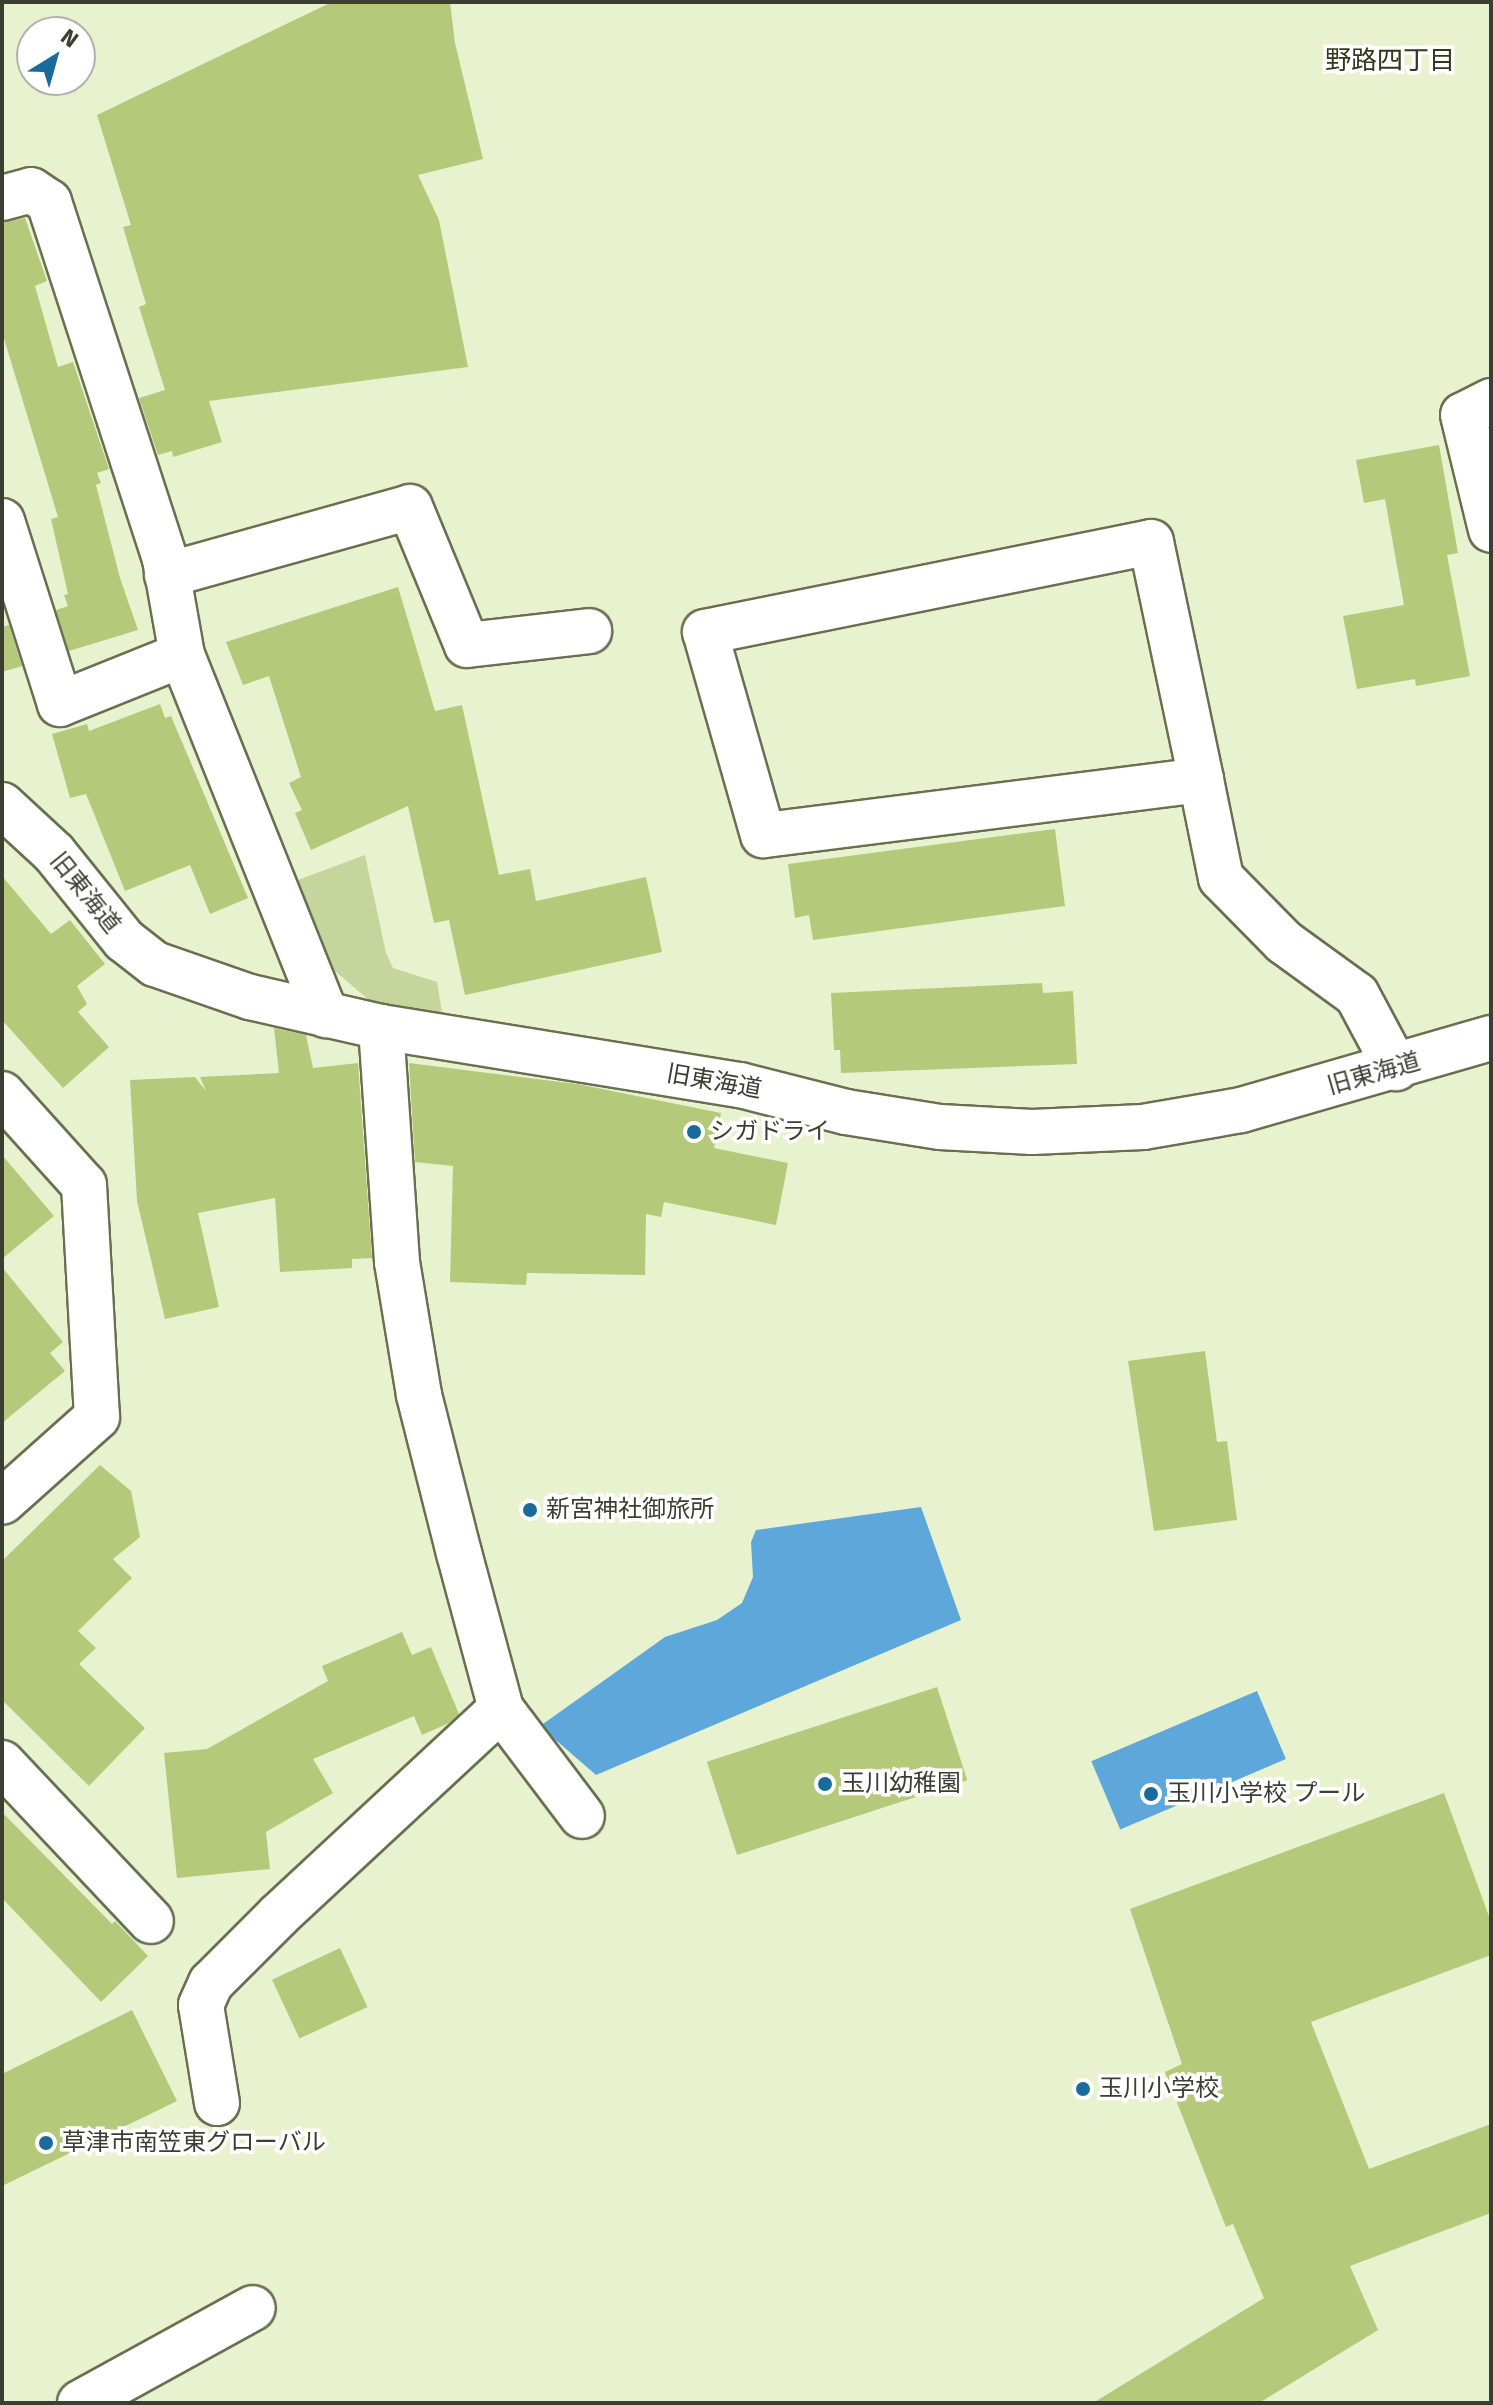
<!DOCTYPE html>
<html>
<head>
<meta charset="utf-8">
<style>
	body { margin:0 }
	#map { position:relative; width:1493px; height:2405px; overflow:hidden; background:#e8f2ce; font-family:"Fira Sans","Noto Sans JP",sans-serif }
	div>[style] { position:absolute }
	.green>* { inset:0; background:#c5d59b }
	.water>* { inset:0; background:#5ea7da; transform-origin:0 0 }
	.building>* { inset:0; background:#b5c97a; transform-origin:0 0 }
	.roads { filter:drop-shadow(2px 0 #687051) drop-shadow(-2px 0 #687051) drop-shadow(0 2px #687051) drop-shadow(0 -2px #687051) }
	.minor>* { height:44px; margin:-22px; padding:0 22px; transform-origin:22px; border-radius:22px; background:#fff }
	.dots>* { width:22px; height:22px; translate:-50% -50%; box-sizing:border-box; border:4px solid #fff; border-radius:50% }
	span { translate:-50% -50%; white-space:nowrap; text-align:center; line-height:1.15; -webkit-text-stroke:7px #fff; paint-order:stroke }
	.street-label { font-size:24px; color:#3b3f31 }
	.poi-label { font-size:24px; color:#3b3f31 }
	.left { translate:0 -50%; text-align:left }
	.neighbourhood-label { font-size:26px; color:#31381b }
	.frame { position:absolute; inset:0; border:4px solid #3b3f31; pointer-events:none }
	.north { position:absolute; left:16px; top:16px; width:80px; height:80px; box-sizing:border-box; background:#fff; border:2px solid #b1b2ad; border-radius:50%; rotate:37deg; font-size:22px; font-weight:700; line-height:32px; text-align:center; color:#3b3f31 }
	.north::after { content:''; display:block; margin:auto; width:28px; height:36px; background:#196b9c; clip-path:polygon(50% 0,100% 100%,50% 72%,0 100%) }
</style>
</head>
<body>
<div id="map">
	<div class="green">
		<i style="clip-path:polygon(365px 855px,386px 953px,393px 968px,437px 982px,443px 1019px,369px 1000px,335px 971px,298px 880px)"></i>
	</div>
	<div class="water">
		<i style="clip-path:polygon(921px 1507px,961px 1620px,596px 1775px,550px 1735px,543px 1724px,665px 1637px,717px 1620px,742px 1603px,753px 1577px,751px 1542px,756px 1530px)"></i>
		<i style="left:1257px;top:1691px;width:74px;height:180px;rotate:67deg"></i>
	</div>
	<div class="building">
		<i style="clip-path:polygon(332px 2px,450px 2px,455px 43px,483px 159px,418px 175px,439px 220px,468px 367px,209px 401px,222px 442px,173px 457px,172px 451px,158px 455px,139px 398px,165px 390px,139px 307px,146px 304px,123px 227px,131px 225px,97px 115px)"></i>
		<i style="clip-path:polygon(25px 218px,47px 281px,35px 286px,58px 367px,73px 362px,109px 469px,97px 473px,101px 483px,96px 485px,120px 578px,138px 630px,69px 651px,56px 610px,68px 606px,64px 595px,68px 594px,51px 519px,58px 517px,2px 332px,2px 222px)"></i>
		<i style="clip-path:polygon(1439px 445px,1458px 553px,1447px 555px,1470px 676px,1416px 686px,1415px 679px,1357px 689px,1343px 616px,1404px 605px,1385px 499px,1364px 503px,1356px 460px)"></i>
		<i style="clip-path:polygon(398px 587px,435px 711px,462px 705px,499px 875px,530px 869px,536px 901px,646px 877px,662px 952px,465px 995px,449px 920px,434px 923px,408px 806px,311px 850px,295px 813px,302px 810px,289px 783px,301px 777px,269px 676px,243px 685px,226px 642px)"></i>
		<i style="clip-path:polygon(9px 625px,22px 666px,2px 672px,2px 627px)"></i>
		<i style="clip-path:polygon(160px 704px,165px 718px,171px 716px,248px 898px,210px 914px,190px 865px,125px 891px,86px 794px,70px 798px,52px 734px,87px 724px,89px 731px)"></i>
		<i style="clip-path:polygon(1055px 829px,1065px 906px,813px 940px,809px 915px,795px 918px,788px 864px)"></i>
		<i style="clip-path:polygon(2px 876px,51px 934px,70px 920px,105px 964px,77px 986px,87px 1004px,78px 1012px,109px 1047px,63px 1088px,2px 1020px)"></i>
		<i style="clip-path:polygon(1042px 983px,1043px 993px,1073px 991px,1077px 1064px,841px 1073px,840px 1050px,834px 1050px,831px 993px)"></i>
		<i style="clip-path:polygon(274px 1028px,306px 1035px,313px 1068px,358px 1063px,372px 1258px,352px 1259px,352px 1268px,280px 1272px,275px 1198px,198px 1213px,219px 1307px,165px 1319px,137px 1201px,130px 1080px,195px 1077px,206px 1091px,200px 1077px,279px 1073px)"></i>
		<i style="clip-path:polygon(409px 1063px,577px 1084px,721px 1113px,714px 1148px,788px 1163px,776px 1225px,664px 1202px,661px 1217px,646px 1214px,645px 1275px,527px 1273px,526px 1285px,450px 1282px,453px 1166px,415px 1162px)"></i>
		<i style="clip-path:polygon(2px 1155px,54px 1216px,2px 1259px)"></i>
		<i style="clip-path:polygon(2px 1267px,63px 1342px,50px 1353px,65px 1371px,2px 1423px)"></i>
		<i style="clip-path:polygon(1205px 1351px,1217px 1442px,1227px 1441px,1237px 1520px,1154px 1531px,1128px 1361px)"></i>
		<i style="clip-path:polygon(100px 1465px,131px 1491px,140px 1537px,113px 1559px,132px 1578px,78px 1631px,96px 1648px,79px 1664px,145px 1728px,89px 1786px,2px 1700px,2px 1561px)"></i>
		<i style="clip-path:polygon(402px 1632px,412px 1655px,431px 1647px,459px 1714px,449px 1723px,422px 1735px,414px 1716px,313px 1759px,333px 1793px,266px 1832px,270px 1869px,177px 1878px,164px 1753px,207px 1749px,328px 1681px,322px 1666px)"></i>
		<i style="left:937px;top:1687px;width:98px;height:242px;rotate:72deg"></i>
		<i style="clip-path:polygon(1444px 1793px,1491px 1922px,1491px 1955px,1311px 2022px,1369px 2169px,1491px 2124px,1491px 2213px,1350px 2266px,1378px 2330px,1259px 2403px,1093px 2403px,1264px 2298px,1233px 2224px,1226px 2227px,1165px 2072px,1182px 2064px,1130px 1909px)"></i>
		<i style="clip-path:polygon(2px 1812px,112px 1924px,115px 1921px,148px 1956px,101px 2002px,2px 1898px)"></i>
		<i style="left:340px;top:1948px;width:65px;height:75px;rotate:65deg"></i>
		<i style="clip-path:polygon(132px 2010px,177px 2101px,2px 2186px,2px 2074px)"></i>
	</div>
	<div class="roads">
		<div class="minor">
			<i style="left:2px;top:198px;width:30px;rotate:-15deg"></i>
			<i style="left:31px;top:190px;width:22px;rotate:34deg"></i>
			<i style="left:49px;top:202px;width:375px;rotate:72deg"></i>
			<i style="left:165px;top:559px;width:97px;rotate:80deg"></i>
			<i style="left:182px;top:655px;width:388px;rotate:68.2deg"></i>
			<i style="left:1491px;top:401px;width:31px;rotate:153deg"></i>
			<i style="left:1463px;top:415px;width:118px;rotate:76.3deg"></i>
			<i style="left:2px;top:521px;width:192px;rotate:72.4deg"></i>
			<i style="left:60px;top:704px;width:131px;rotate:-21.9deg"></i>
			<i style="left:167px;top:575px;width:252px;rotate:-15.6deg"></i>
			<i style="left:410px;top:507px;width:149px;rotate:67.6deg"></i>
			<i style="left:467px;top:645px;width:123px;rotate:-6.5deg"></i>
			<i style="left:1201px;top:780px;width:441px;rotate:172.8deg"></i>
			<i style="left:763px;top:835px;width:211px;rotate:-105.9deg"></i>
			<i style="left:705px;top:632px;width:455px;rotate:-11.4deg"></i>
			<i style="left:1151px;top:542px;width:243px;rotate:78.1deg"></i>
			<i style="left:1201px;top:780px;width:100px;rotate:78.5deg"></i>
			<i style="left:1221px;top:878px;width:90px;rotate:45.5deg"></i>
			<i style="left:1284px;top:942px;width:90px;rotate:36deg"></i>
			<i style="left:1357px;top:995px;width:83px;rotate:61.9deg"></i>
			<i style="left:2px;top:805px;width:71px;rotate:42.7deg"></i>
			<i style="left:54px;top:853px;width:112px;rotate:51.2deg"></i>
			<i style="left:124px;top:940px;width:39px;rotate:38deg"></i>
			<i style="left:155px;top:964px;width:101px;rotate:19.2deg"></i>
			<i style="left:250px;top:997px;width:134px;rotate:12.9deg"></i>
			<i style="left:381px;top:1027px;width:364px;rotate:9.2deg"></i>
			<i style="left:740px;top:1085px;width:109px;rotate:14.3deg"></i>
			<i style="left:846px;top:1112px;width:95px;rotate:9.1deg"></i>
			<i style="left:940px;top:1127px;width:92px;rotate:3.1deg"></i>
			<i style="left:1032px;top:1132px;width:111px;rotate:-2.6deg"></i>
			<i style="left:1143px;top:1127px;width:99px;rotate:-9.8deg"></i>
			<i style="left:1241px;top:1110px;width:260px;rotate:-16.1deg"></i>
			<i style="left:381px;top:1027px;width:236px;rotate:86.1deg"></i>
			<i style="left:397px;top:1262px;width:135px;rotate:80.6deg"></i>
			<i style="left:419px;top:1395px;width:163px;rotate:75.8deg"></i>
			<i style="left:459px;top:1553px;width:162px;rotate:74.9deg"></i>
			<i style="left:501px;top:1709px;width:134px;rotate:52.9deg"></i>
			<i style="left:2px;top:1094px;width:122px;rotate:48deg"></i>
			<i style="left:84px;top:1185px;width:232px;rotate:86.8deg"></i>
			<i style="left:97px;top:1417px;width:127px;rotate:138.2deg"></i>
			<i style="left:2px;top:1763px;width:217px;rotate:46.7deg"></i>
			<i style="left:217px;top:2103px;width:99px;rotate:-99.3deg"></i>
			<i style="left:201px;top:2005px;width:24px;rotate:-66deg"></i>
			<i style="left:211px;top:1983px;width:96px;rotate:-45deg"></i>
			<i style="left:279px;top:1915px;width:303px;rotate:-42.9deg"></i>
			<i style="left:80px;top:2403px;width:197px;rotate:-28.8deg"></i>
		</div>
	</div>
	<div class="dots">
		<i style="left:694px;top:1132px;background:#196b9c"></i>
		<i style="left:530px;top:1510px;background:#196b9c"></i>
		<i style="left:825px;top:1784px;background:#196b9c"></i>
		<i style="left:1151px;top:1794px;background:#196b9c"></i>
		<i style="left:1083px;top:2089px;background:#196b9c"></i>
		<i style="left:46px;top:2143px;background:#196b9c"></i>
	</div>
	<div class="street-label">
		<span style="left:85px;top:893px;rotate:51deg">旧東海道</span>
		<span style="left:1374px;top:1074px;rotate:-16deg">旧東海道</span>
		<span style="left:714px;top:1082px;rotate:10deg">旧東海道</span>
	</div>
	<div class="poi-label">
		<span class="left" style="left:710px;top:1132px">シガドライ</span>
		<span class="left" style="left:546px;top:1510px">新宮神社御旅所</span>
		<span class="left" style="left:841px;top:1784px">玉川幼稚園</span>
		<span class="left" style="left:1167px;top:1794px">玉川小学校 プール</span>
		<span class="left" style="left:1099px;top:2089px">玉川小学校</span>
		<span class="left" style="left:62px;top:2143px">草津市南笠東グローバル</span>
	</div>
	<div class="neighbourhood-label">
		<span style="left:1390px;top:61px">野路四丁目</span>
	</div>
	<div class="frame"></div>
	<div class="north">N</div>
</div>
</body>
</html>
